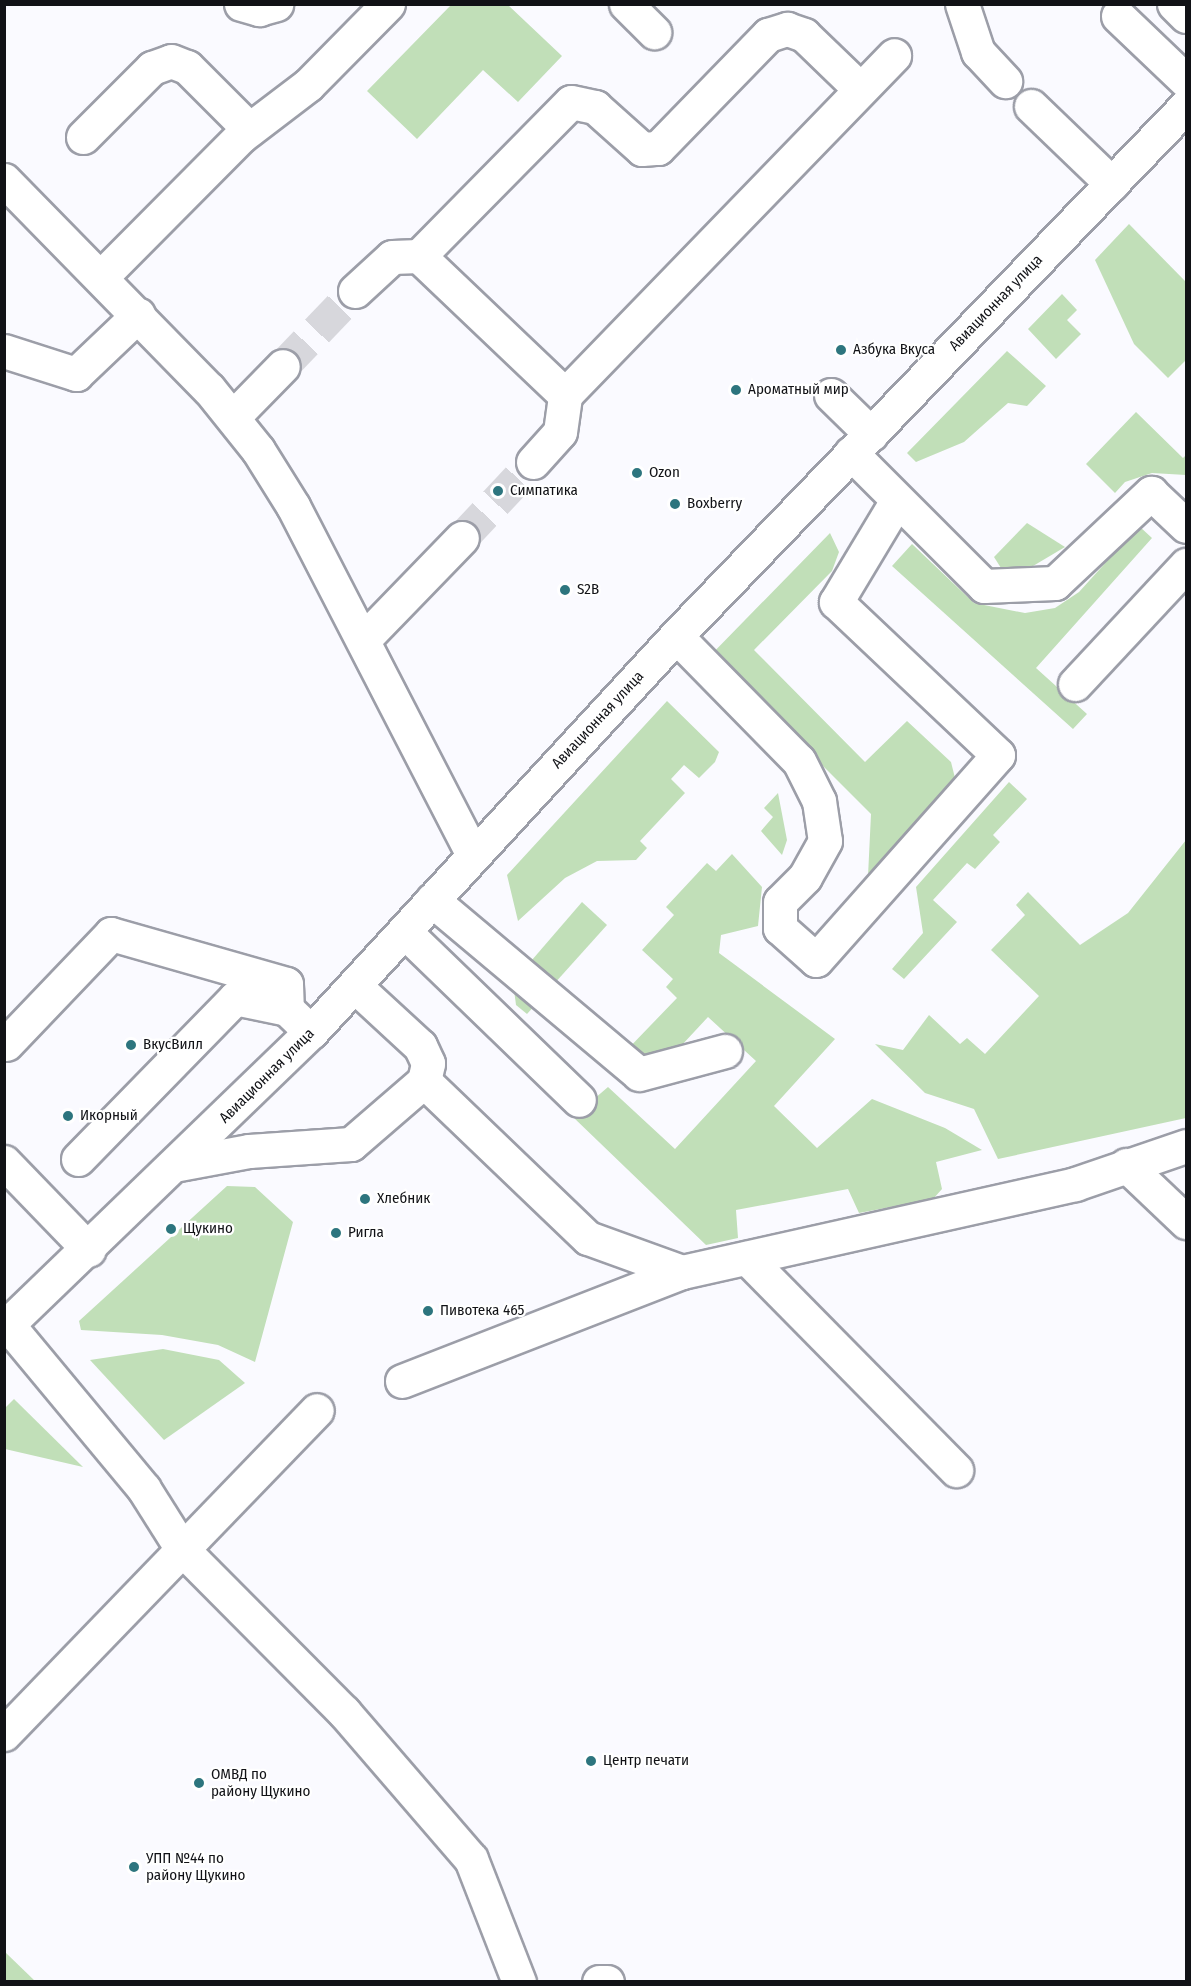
<!DOCTYPE html>
<html>
<head>
<meta charset="utf-8">
<style>
	body { margin:0 }
	#map { position:relative; width:1191px; height:1986px; overflow:hidden; background:#fafaff; font-family:"Fira Sans Condensed",sans-serif }
	div>[style] { position:absolute }
	.green>* { inset:0; background:#c1dfb8 }
	.minor-tunnel>* { height:33px; margin-top:-16.5px; transform-origin:0; background:repeating-linear-gradient(90deg,#d7d7dc 0 33px,transparent 0 49px) }
	.roads { filter:drop-shadow(2px 0 #9c9ea8) drop-shadow(-2px 0 #9c9ea8) drop-shadow(0 2px #9c9ea8) drop-shadow(0 -2px #9c9ea8) }
	.minor>* { height:33px; margin:-16.5px; padding:0 16.5px; transform-origin:16.5px; border-radius:16.5px; background:#fff }
	.dots>* { width:16px; height:16px; translate:-50% -50%; box-sizing:border-box; border:3px solid #fff; border-radius:50% }
	span { translate:-50% -50%; white-space:nowrap; text-align:center; line-height:1.15; -webkit-text-stroke:4.5px #fff; paint-order:stroke }
	.street-label { font-size:15px; color:#111216 }
	.poi-label { font-size:15px; color:#111216 }
	.left { translate:0 -50%; text-align:left }
	.frame { position:absolute; inset:0; border:6px solid #111216; pointer-events:none }
</style>
</head>
<body>
<div id="map">
	<div class="green">
		<i style="clip-path:polygon(451px 5px,508px 5px,562px 56px,518px 102px,483px 70px,417px 139px,367px 91px)"></i>
		<i style="clip-path:polygon(1129px 224px,1186px 282px,1186px 360px,1168px 378px,1134px 344px,1095px 260px)"></i>
		<i style="clip-path:polygon(1062px 294px,1077px 310px,1067px 320px,1081px 334px,1056px 359px,1028px 329px)"></i>
		<i style="clip-path:polygon(1007px 351px,1046px 386px,1027px 406px,1008px 403px,964px 442px,916px 462px,907px 453px)"></i>
		<i style="clip-path:polygon(1136px 412px,1183px 458px,1186px 455px,1186px 475px,1152px 473px,1125px 482px,1115px 493px,1086px 464px)"></i>
		<i style="clip-path:polygon(1027px 523px,1065px 547px,1028px 569px,1001px 568px,994px 557px)"></i>
		<i style="clip-path:polygon(1139px 526px,1152px 538px,1036px 668px,1087px 714px,1073px 729px,892px 566px,912px 544px,974px 603px,1025px 613px,1055px 608px,1079px 592px)"></i>
		<i style="clip-path:polygon(830px 533px,839px 552px,832px 571px,754px 650px,865px 762px,907px 721px,951px 762px,955px 778px,868px 876px,871px 814px,731px 674px,705px 661px)"></i>
		<i style="clip-path:polygon(667px 701px,719px 752px,715px 762px,699px 778px,684px 765px,671px 779px,685px 793px,640px 841px,647px 848px,636px 860px,597px 861px,565px 878px,518px 921px,507px 875px)"></i>
		<i style="clip-path:polygon(1009px 782px,1027px 799px,993px 835px,1000px 842px,975px 869px,967px 863px,933px 900px,957px 922px,904px 979px,892px 969px,923px 933px,916px 887px)"></i>
		<i style="clip-path:polygon(778px 793px,787px 840px,782px 855px,761px 831px,773px 817px,764px 808px)"></i>
		<i style="clip-path:polygon(1186px 840px,1186px 1118px,998px 1159px,974px 1109px,925px 1093px,875px 1044px,903px 1050px,929px 1015px,960px 1044px,967px 1038px,985px 1054px,1039px 996px,991px 950px,1025px 915px,1016px 905px,1028px 892px,1080px 945px,1128px 913px)"></i>
		<i style="clip-path:polygon(732px 854px,762px 887px,758px 926px,721px 935px,719px 953px,835px 1039px,774px 1106px,817px 1148px,872px 1099px,945px 1128px,982px 1150px,936px 1162px,942px 1189px,933px 1199px,859px 1213px,848px 1189px,736px 1210px,738px 1238px,706px 1245px,573px 1117px,608px 1087px,675px 1149px,756px 1061px,708px 1017px,654px 1075px,623px 1054px,677px 998px,666px 987px,673px 979px,642px 950px,674px 915px,666px 907px,707px 863px,716px 871px)"></i>
		<i style="clip-path:polygon(582px 902px,607px 925px,527px 1014px,516px 1005px,513px 982px)"></i>
		<i style="clip-path:polygon(227px 1186px,255px 1187px,293px 1222px,255px 1362px,218px 1345px,162px 1335px,81px 1330px,79px 1321px)"></i>
		<i style="clip-path:polygon(163px 1349px,219px 1360px,245px 1383px,164px 1440px,90px 1360px)"></i>
		<i style="clip-path:polygon(14px 1399px,83px 1467px,5px 1449px,5px 1408px)"></i>
		<i style="clip-path:polygon(5px 1952px,35px 1981px,5px 1981px)"></i>
	</div>
	<div class="minor-tunnel">
		<i style="left:283px;top:366px;width:104px;rotate:-46.2deg"></i>
		<i style="left:462px;top:538px;width:104px;rotate:-46.9deg"></i>
	</div>
	<div class="roads">
		<div class="minor">
			<i style="left:241px;top:4px;width:19px;rotate:16deg"></i>
			<i style="left:259px;top:9px;width:18px;rotate:-16deg"></i>
			<i style="left:626px;top:4px;width:40px;rotate:45deg"></i>
			<i style="left:962px;top:4px;width:51px;rotate:71.6deg"></i>
			<i style="left:978px;top:52px;width:40px;rotate:47deg"></i>
			<i style="left:1174px;top:4px;width:17px;rotate:45deg"></i>
			<i style="left:1118px;top:16px;width:94px;rotate:43.7deg"></i>
			<i style="left:1031px;top:106px;width:112px;rotate:43.9deg"></i>
			<i style="left:83px;top:137px;width:98px;rotate:-45deg"></i>
			<i style="left:152px;top:68px;width:20px;rotate:-20deg"></i>
			<i style="left:171px;top:61px;width:17px;rotate:21deg"></i>
			<i style="left:187px;top:67px;width:88px;rotate:45deg"></i>
			<i style="left:4px;top:180px;width:293px;rotate:45.6deg"></i>
			<i style="left:209px;top:389px;width:78px;rotate:51.2deg"></i>
			<i style="left:258px;top:450px;width:66px;rotate:58deg"></i>
			<i style="left:293px;top:506px;width:392px;rotate:62.7deg"></i>
			<i style="left:419px;top:256px;width:216px;rotate:-45.4deg"></i>
			<i style="left:571px;top:102px;width:25px;rotate:12deg"></i>
			<i style="left:595px;top:107px;width:63px;rotate:41.8deg"></i>
			<i style="left:642px;top:149px;width:16px;rotate:-4deg"></i>
			<i style="left:658px;top:148px;width:158px;rotate:-45.8deg"></i>
			<i style="left:768px;top:35px;width:20px;rotate:-18deg"></i>
			<i style="left:787px;top:29px;width:18px;rotate:19deg"></i>
			<i style="left:804px;top:35px;width:78px;rotate:44deg"></i>
			<i style="left:101px;top:277px;width:199px;rotate:-45.2deg"></i>
			<i style="left:241px;top:136px;width:84px;rotate:-37.3deg"></i>
			<i style="left:308px;top:85px;width:114px;rotate:-45.4deg"></i>
			<i style="left:355px;top:291px;width:50px;rotate:-42.6deg"></i>
			<i style="left:392px;top:257px;width:27px;rotate:-2deg"></i>
			<i style="left:419px;top:256px;width:202px;rotate:43.6deg"></i>
			<i style="left:565px;top:395px;width:473px;rotate:-45.9deg"></i>
			<i style="left:4px;top:351px;width:76px;rotate:17.7deg"></i>
			<i style="left:76px;top:374px;width:86px;rotate:-43.6deg"></i>
			<i style="left:831px;top:395px;width:56px;rotate:44.3deg"></i>
			<i style="left:233px;top:417px;width:71px;rotate:-45.6deg"></i>
			<i style="left:851px;top:453px;width:188px;rotate:45deg"></i>
			<i style="left:984px;top:586px;width:71px;rotate:-2.4deg"></i>
			<i style="left:1055px;top:583px;width:132px;rotate:-43.2deg"></i>
			<i style="left:1151px;top:493px;width:48px;rotate:43.3deg"></i>
			<i style="left:533px;top:462px;width:40px;rotate:-48deg"></i>
			<i style="left:560px;top:432px;width:37px;rotate:-82deg"></i>
			<i style="left:676px;top:636px;width:175px;rotate:45.5deg"></i>
			<i style="left:799px;top:761px;width:45px;rotate:63.4deg"></i>
			<i style="left:819px;top:801px;width:40px;rotate:81.5deg"></i>
			<i style="left:825px;top:841px;width:41px;rotate:119.1deg"></i>
			<i style="left:805px;top:877px;width:35px;rotate:135deg"></i>
			<i style="left:780px;top:902px;width:26px;rotate:90deg"></i>
			<i style="left:780px;top:928px;width:48px;rotate:41.6deg"></i>
			<i style="left:816px;top:960px;width:274px;rotate:-48.4deg"></i>
			<i style="left:998px;top:755px;width:223px;rotate:-136.6deg"></i>
			<i style="left:836px;top:602px;width:117px;rotate:-59deg"></i>
			<i style="left:363px;top:640px;width:142px;rotate:-45.9deg"></i>
			<i style="left:1075px;top:684px;width:163px;rotate:-47deg"></i>
			<i style="left:432px;top:900px;width:270px;rotate:40deg"></i>
			<i style="left:639px;top:1074px;width:89px;rotate:-15deg"></i>
			<i style="left:404px;top:931px;width:243px;rotate:44deg"></i>
			<i style="left:6px;top:1044px;width:152px;rotate:-46.3deg"></i>
			<i style="left:111px;top:934px;width:182px;rotate:15.9deg"></i>
			<i style="left:286px;top:984px;width:25px;rotate:88deg"></i>
			<i style="left:287px;top:1009px;width:33px;rotate:44deg"></i>
			<i style="left:424px;top:1081px;width:227px;rotate:43.8deg"></i>
			<i style="left:588px;top:1238px;width:100px;rotate:19.9deg"></i>
			<i style="left:78px;top:1159px;width:225px;rotate:-45.7deg"></i>
			<i style="left:235px;top:998px;width:53px;rotate:11.9deg"></i>
			<i style="left:4px;top:1162px;width:122px;rotate:46deg"></i>
			<i style="left:179px;top:1164px;width:71px;rotate:-10.5deg"></i>
			<i style="left:249px;top:1151px;width:102px;rotate:-3.9deg"></i>
			<i style="left:351px;top:1144px;width:96px;rotate:-40.8deg"></i>
			<i style="left:424px;top:1081px;width:18px;rotate:-77deg"></i>
			<i style="left:428px;top:1063px;width:19px;rotate:-115deg"></i>
			<i style="left:420px;top:1046px;width:88px;rotate:-137.3deg"></i>
			<i style="left:1126px;top:1165px;width:83px;rotate:43.5deg"></i>
			<i style="left:747px;top:1258px;width:298px;rotate:45.4deg"></i>
			<i style="left:8px;top:1325px;width:213px;rotate:50.3deg"></i>
			<i style="left:144px;top:1489px;width:71px;rotate:57.7deg"></i>
			<i style="left:182px;top:1549px;width:230px;rotate:45.2deg"></i>
			<i style="left:344px;top:1712px;width:194px;rotate:49.2deg"></i>
			<i style="left:471px;top:1859px;width:132px;rotate:68.7deg"></i>
			<i style="left:4px;top:1328px;width:426px;rotate:-44deg"></i>
			<i style="left:311px;top:1032px;width:539px;rotate:-47.33deg"></i>
			<i style="left:676px;top:636px;width:736px;rotate:-46.1deg"></i>
			<i style="left:402px;top:1381px;width:300px;rotate:-21.3deg"></i>
			<i style="left:682px;top:1272px;width:403px;rotate:-12.6deg"></i>
			<i style="left:1075px;top:1184px;width:117px;rotate:-18.9deg"></i>
			<i style="left:4px;top:1734px;width:450px;rotate:-46deg"></i>
			<i style="left:599px;top:1982px;width:8px"></i>
		</div>
	</div>
	<div class="dots">
		<i style="left:841px;top:350px;background:#2d757e"></i>
		<i style="left:736px;top:390px;background:#2d757e"></i>
		<i style="left:637px;top:473px;background:#2d757e"></i>
		<i style="left:498px;top:491px;background:#2d757e"></i>
		<i style="left:675px;top:504px;background:#2d757e"></i>
		<i style="left:565px;top:590px;background:#2d757e"></i>
		<i style="left:131px;top:1045px;background:#2d757e"></i>
		<i style="left:68px;top:1116px;background:#2d757e"></i>
		<i style="left:365px;top:1199px;background:#2d757e"></i>
		<i style="left:171px;top:1229px;background:#2d757e"></i>
		<i style="left:336px;top:1233px;background:#2d757e"></i>
		<i style="left:428px;top:1311px;background:#2d757e"></i>
		<i style="left:591px;top:1761px;background:#2d757e"></i>
		<i style="left:199px;top:1783px;background:#2d757e"></i>
		<i style="left:134px;top:1867px;background:#2d757e"></i>
	</div>
	<div class="street-label">
		<span style="left:996px;top:303px;rotate:-46deg">Авиационная улица</span>
		<span style="left:598px;top:720px;rotate:-47deg">Авиационная улица</span>
		<span style="left:267px;top:1076px;rotate:-45deg">Авиационная улица</span>
	</div>
	<div class="poi-label">
		<span class="left" style="left:853px;top:350px">Азбука Вкуса</span>
		<span class="left" style="left:748px;top:390px">Ароматный мир</span>
		<span class="left" style="left:649px;top:473px">Ozon</span>
		<span class="left" style="left:510px;top:491px">Симпатика</span>
		<span class="left" style="left:687px;top:504px">Boxberry</span>
		<span class="left" style="left:577px;top:590px">S2B</span>
		<span class="left" style="left:143px;top:1045px">ВкусВилл</span>
		<span class="left" style="left:80px;top:1116px">Икорный</span>
		<span class="left" style="left:377px;top:1199px">Хлебник</span>
		<span class="left" style="left:183px;top:1229px">Щукино</span>
		<span class="left" style="left:348px;top:1233px">Ригла</span>
		<span class="left" style="left:440px;top:1311px">Пивотека 465</span>
		<span class="left" style="left:603px;top:1761px">Центр печати</span>
		<span class="left" style="left:211px;top:1783px">ОМВД по<br>району Щукино</span>
		<span class="left" style="left:146px;top:1867px">УПП №44 по<br>району Щукино</span>
	</div>
	<div class="frame"></div>
</div>
</body>
</html>
